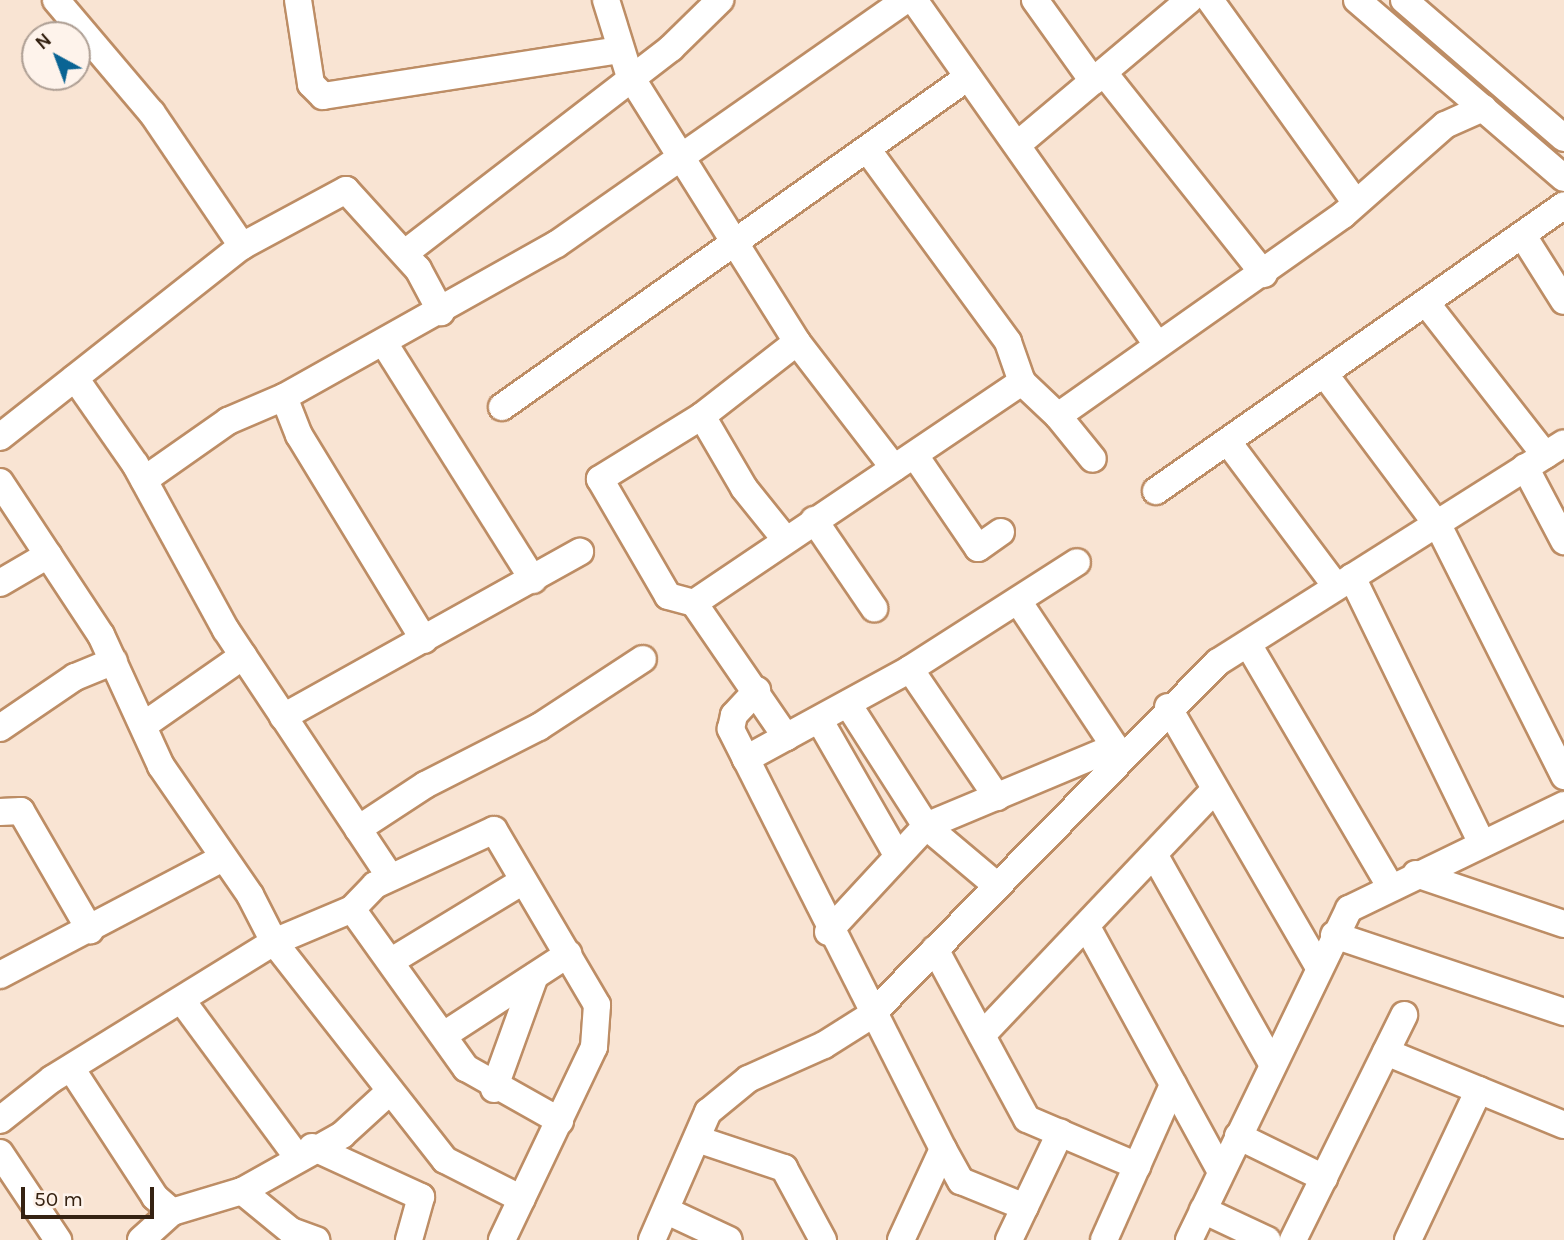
<!DOCTYPE html>
<html>
<head>
<meta charset="utf-8">
<style>
	body { margin:0 }
	#map { position:relative; width:1564px; height:1240px; overflow:hidden; background:#f9e4d3; font-family:Karla,sans-serif }
	div>[style] { position:absolute }
	.roads { filter:drop-shadow(2px 0 #bd8d65) drop-shadow(-2px 0 #bd8d65) drop-shadow(0 2px #bd8d65) drop-shadow(0 -2px #bd8d65) }
	.minor>* { height:26px; margin:-13px; padding:0 13px; transform-origin:13px; border-radius:13px; background:#fff }
	span { translate:-50% -50%; white-space:nowrap; text-align:center; line-height:1.15; -webkit-text-stroke:5px #fef3eb; paint-order:stroke }
	.north { position:absolute; left:21px; top:21px; width:70px; height:70px; box-sizing:border-box; background:#fef3eb; border:2px solid #ae9f94; border-radius:50%; rotate:319deg; font-size:19px; font-weight:700; line-height:28px; text-align:center; color:#352212 }
	.north::after { content:''; display:block; margin:auto; width:24px; height:32px; background:#0a6494; clip-path:polygon(50% 0,100% 100%,50% 72%,0 100%) }
	.scale { position:absolute; left:21px; top:1187px; width:133px; height:32px; box-sizing:border-box; border:4px solid #352212; border-top:0; padding-left:9px; font-size:21px; line-height:24px; white-space:nowrap; color:#352212; -webkit-text-stroke:5px #fef3eb; paint-order:stroke }
</style>
</head>
<body>
<div id="map">
	<div class="roads">
		<div class="minor">
			<i style="left:56px;top:0;width:148px;rotate:49.7deg"></i>
			<i style="left:152px;top:113px;width:161px;rotate:55.9deg"></i>
			<i style="left:298px;top:0;width:85px;rotate:81.2deg"></i>
			<i style="left:311px;top:84px;width:17px;rotate:45deg"></i>
			<i style="left:323px;top:96px;width:301px;rotate:-8.8deg"></i>
			<i style="left:606px;top:0;width:77px;rotate:72.7deg"></i>
			<i style="left:629px;top:74px;width:316px;rotate:57.9deg"></i>
			<i style="left:797px;top:342px;width:159px;rotate:52.4deg"></i>
			<i style="left:914px;top:0;width:418px;rotate:54.8deg"></i>
			<i style="left:1035px;top:0;width:100px;rotate:54.4deg"></i>
			<i style="left:1210px;top:0;width:250px;rotate:54.3deg"></i>
			<i style="left:1357px;top:0;width:273px;rotate:40.7deg"></i>
			<i style="left:1404px;top:0;width:211px;rotate:40.8deg"></i>
			<i style="left:1104px;top:73px;width:257px;rotate:51.5deg"></i>
			<i style="left:1017px;top:145px;width:225px;rotate:-40.1deg"></i>
			<i style="left:867px;top:149px;width:239px;rotate:53.8deg"></i>
			<i style="left:1008px;top:342px;width:42px;rotate:70.7deg"></i>
			<i style="left:1525px;top:239px;width:73px;rotate:57.8deg"></i>
			<i style="left:405px;top:253px;width:336px;rotate:-37.6deg"></i>
			<i style="left:671px;top:48px;width:69px;rotate:-44.4deg"></i>
			<i style="left:1427px;top:304px;width:192px;rotate:52deg"></i>
			<i style="left:797px;top:342px;width:120px;rotate:142.1deg"></i>
			<i style="left:702px;top:416px;width:120px;rotate:148.3deg"></i>
			<i style="left:600px;top:479px;width:135px;rotate:59.8deg"></i>
			<i style="left:668px;top:596px;width:27px;rotate:15deg"></i>
			<i style="left:694px;top:603px;width:396px;rotate:-34deg"></i>
			<i style="left:1022px;top:382px;width:50px;rotate:43.4deg"></i>
			<i style="left:1058px;top:416px;width:349px;rotate:-35.2deg"></i>
			<i style="left:1343px;top:215px;width:136px;rotate:-41.4deg"></i>
			<i style="left:1445px;top:125px;width:42px;rotate:-24.1deg"></i>
			<i style="left:384px;top:343px;width:280px;rotate:57.8deg"></i>
			<i style="left:1326px;top:376px;width:189px;rotate:53.2deg"></i>
			<i style="left:1439px;top:527px;width:279px;rotate:63.3deg"></i>
			<i style="left:75px;top:378px;width:105px;rotate:55.1deg"></i>
			<i style="left:135px;top:464px;width:189px;rotate:61.3deg"></i>
			<i style="left:226px;top:630px;width:296px;rotate:56.4deg"></i>
			<i style="left:284px;top:397px;width:41px;rotate:68.5deg"></i>
			<i style="left:299px;top:435px;width:240px;rotate:58.6deg"></i>
			<i style="left:502px;top:407px;width:571px;rotate:-35.3deg"></i>
			<i style="left:702px;top:416px;width:83px;rotate:59.7deg"></i>
			<i style="left:744px;top:488px;width:65px;rotate:51.2deg"></i>
			<i style="left:1058px;top:416px;width:55px;rotate:50.9deg"></i>
			<i style="left:0;top:437px;width:308px;rotate:-38.3deg"></i>
			<i style="left:242px;top:246px;width:118px;rotate:-28.3deg"></i>
			<i style="left:346px;top:190px;width:107px;rotate:47.7deg"></i>
			<i style="left:418px;top:269px;width:49px;rotate:61.9deg"></i>
			<i style="left:1228px;top:442px;width:179px;rotate:53.2deg"></i>
			<i style="left:916px;top:457px;width:110px;rotate:55.7deg"></i>
			<i style="left:978px;top:548px;width:28px;rotate:-35deg"></i>
			<i style="left:1525px;top:467px;width:84px;rotate:62.2deg"></i>
			<i style="left:144px;top:480px;width:103px;rotate:-35.1deg"></i>
			<i style="left:228px;top:421px;width:61px;rotate:-23.2deg"></i>
			<i style="left:284px;top:397px;width:313px;rotate:-29.3deg"></i>
			<i style="left:557px;top:244px;width:426px;rotate:-35deg"></i>
			<i style="left:0;top:482px;width:183px;rotate:56.6deg"></i>
			<i style="left:101px;top:635px;width:144px;rotate:65.4deg"></i>
			<i style="left:161px;top:766px;width:157px;rotate:55.4deg"></i>
			<i style="left:250px;top:895px;width:53px;rotate:62.9deg"></i>
			<i style="left:274px;top:942px;width:277px;rotate:51.9deg"></i>
			<i style="left:445px;top:1160px;width:86px;rotate:26.9deg"></i>
			<i style="left:1156px;top:491px;width:498px;rotate:-35deg"></i>
			<i style="left:814px;top:520px;width:107px;rotate:55.7deg"></i>
			<i style="left:1352px;top:577px;width:297px;rotate:64deg"></i>
			<i style="left:0;top:583px;width:56px;rotate:-30.3deg"></i>
			<i style="left:1018px;top:601px;width:186px;rotate:56.4deg"></i>
			<i style="left:694px;top:603px;width:163px;rotate:55.5deg"></i>
			<i style="left:786px;top:737px;width:46px;rotate:151.2deg"></i>
			<i style="left:746px;top:759px;width:437px;rotate:63.2deg"></i>
			<i style="left:943px;top:1149px;width:37px;rotate:61deg"></i>
			<i style="left:961px;top:1181px;width:69px;rotate:22.1deg"></i>
			<i style="left:1248px;top:644px;width:281px;rotate:59.6deg"></i>
			<i style="left:910px;top:669px;width:155px;rotate:55.8deg"></i>
			<i style="left:848px;top:704px;width:145px;rotate:57.4deg"></i>
			<i style="left:926px;top:826px;width:92px;rotate:40.1deg"></i>
			<i style="left:1168px;top:707px;width:299px;rotate:59.9deg"></i>
			<i style="left:283px;top:717px;width:340px;rotate:-29.1deg"></i>
			<i style="left:820px;top:721px;width:155px;rotate:60.1deg"></i>
			<i style="left:144px;top:725px;width:121px;rotate:-34.9deg"></i>
			<i style="left:0;top:728px;width:91px;rotate:-34.2deg"></i>
			<i style="left:75px;top:677px;width:42px;rotate:-22.3deg"></i>
			<i style="left:786px;top:737px;width:141px;rotate:-28.7deg"></i>
			<i style="left:910px;top:669px;width:198px;rotate:-32.6deg"></i>
			<i style="left:746px;top:759px;width:34px;rotate:-117deg"></i>
			<i style="left:731px;top:729px;width:14px;rotate:-78deg"></i>
			<i style="left:734px;top:715px;width:34px;rotate:-47deg"></i>
			<i style="left:0;top:812px;width:21px;rotate:-3deg"></i>
			<i style="left:21px;top:811px;width:138px;rotate:59.9deg"></i>
			<i style="left:358px;top:829px;width:80px;rotate:-33.3deg"></i>
			<i style="left:425px;top:785px;width:128px;rotate:-27deg"></i>
			<i style="left:539px;top:727px;width:124px;rotate:-33.2deg"></i>
			<i style="left:1155px;top:856px;width:239px;rotate:60.6deg"></i>
			<i style="left:1416px;top:874px;width:156px;rotate:18.7deg"></i>
			<i style="left:352px;top:909px;width:196px;rotate:54.4deg"></i>
			<i style="left:466px;top:1068px;width:108px;rotate:29.4deg"></i>
			<i style="left:1087px;top:927px;width:279px;rotate:61.3deg"></i>
			<i style="left:828px;top:932px;width:144px;rotate:-47.2deg"></i>
			<i style="left:926px;top:826px;width:205px;rotate:-22.7deg"></i>
			<i style="left:1334px;top:935px;width:243px;rotate:18.5deg"></i>
			<i style="left:935px;top:949px;width:193px;rotate:61.6deg"></i>
			<i style="left:1027px;top:1119px;width:120px;rotate:23.1deg"></i>
			<i style="left:393px;top:960px;width:152px;rotate:-31.3deg"></i>
			<i style="left:0;top:975px;width:252px;rotate:-27.7deg"></i>
			<i style="left:183px;top:1002px;width:190px;rotate:53.6deg"></i>
			<i style="left:447px;top:1033px;width:145px;rotate:-33.1deg"></i>
			<i style="left:982px;top:1035px;width:335px;rotate:-46.5deg"></i>
			<i style="left:1386px;top:1052px;width:192px;rotate:22.3deg"></i>
			<i style="left:71px;top:1068px;width:154px;rotate:56.9deg"></i>
			<i style="left:155px;top:1197px;width:23px;rotate:41deg"></i>
			<i style="left:494px;top:1089px;width:120px;rotate:-70.1deg"></i>
			<i style="left:0;top:1120px;width:66px;rotate:-38.3deg"></i>
			<i style="left:52px;top:1079px;width:261px;rotate:-31.7deg"></i>
			<i style="left:274px;top:942px;width:85px;rotate:-22.9deg"></i>
			<i style="left:352px;top:909px;width:33px;rotate:-46deg"></i>
			<i style="left:375px;top:885px;width:131px;rotate:-24.8deg"></i>
			<i style="left:494px;top:830px;width:203px;rotate:59.5deg"></i>
			<i style="left:597px;top:1005px;width:42px;rotate:94.1deg"></i>
			<i style="left:594px;top:1047px;width:214px;rotate:115.5deg"></i>
			<i style="left:1238px;top:1136px;width:96px;rotate:26deg"></i>
			<i style="left:697px;top:1139px;width:92px;rotate:18.4deg"></i>
			<i style="left:784px;top:1168px;width:82px;rotate:61.6deg"></i>
			<i style="left:312px;top:1147px;width:120px;rotate:24.6deg"></i>
			<i style="left:421px;top:1197px;width:45px;rotate:105.6deg"></i>
			<i style="left:0;top:1153px;width:105px;rotate:56.3deg"></i>
			<i style="left:242px;top:1191px;width:63px;rotate:39.2deg"></i>
			<i style="left:291px;top:1231px;width:27px;rotate:20deg"></i>
			<i style="left:1203px;top:1210px;width:71px;rotate:25.1deg"></i>
			<i style="left:667px;top:1211px;width:68px;rotate:25.1deg"></i>
			<i style="left:141px;top:1240px;width:42px;rotate:-42.1deg"></i>
			<i style="left:172px;top:1212px;width:73px;rotate:-16.7deg"></i>
			<i style="left:242px;top:1191px;width:115px;rotate:-29.2deg"></i>
			<i style="left:342px;top:1135px;width:65px;rotate:-42.5deg"></i>
			<i style="left:652px;top:1240px;width:140px;rotate:-66.4deg"></i>
			<i style="left:708px;top:1112px;width:52px;rotate:-39.5deg"></i>
			<i style="left:748px;top:1079px;width:83px;rotate:-24.1deg"></i>
			<i style="left:824px;top:1045px;width:54px;rotate:-32.2deg"></i>
			<i style="left:870px;top:1016px;width:496px;rotate:-45.5deg"></i>
			<i style="left:1218px;top:662px;width:409px;rotate:-32.3deg"></i>
			<i style="left:901px;top:1240px;width:100px;rotate:-65.2deg"></i>
			<i style="left:1009px;top:1240px;width:119px;rotate:-64.5deg"></i>
			<i style="left:1104px;top:1240px;width:170px;rotate:-66deg"></i>
			<i style="left:1189px;top:1240px;width:368px;rotate:-64.2deg"></i>
			<i style="left:1349px;top:909px;width:239px;rotate:-25.8deg"></i>
			<i style="left:1293px;top:1240px;width:251px;rotate:-63.7deg"></i>
			<i style="left:1408px;top:1240px;width:166px;rotate:-64.7deg"></i>
		</div>
	</div>
	<div class="north">N</div>
	<div class="scale">50 m</div>
</div>
</body>
</html>
